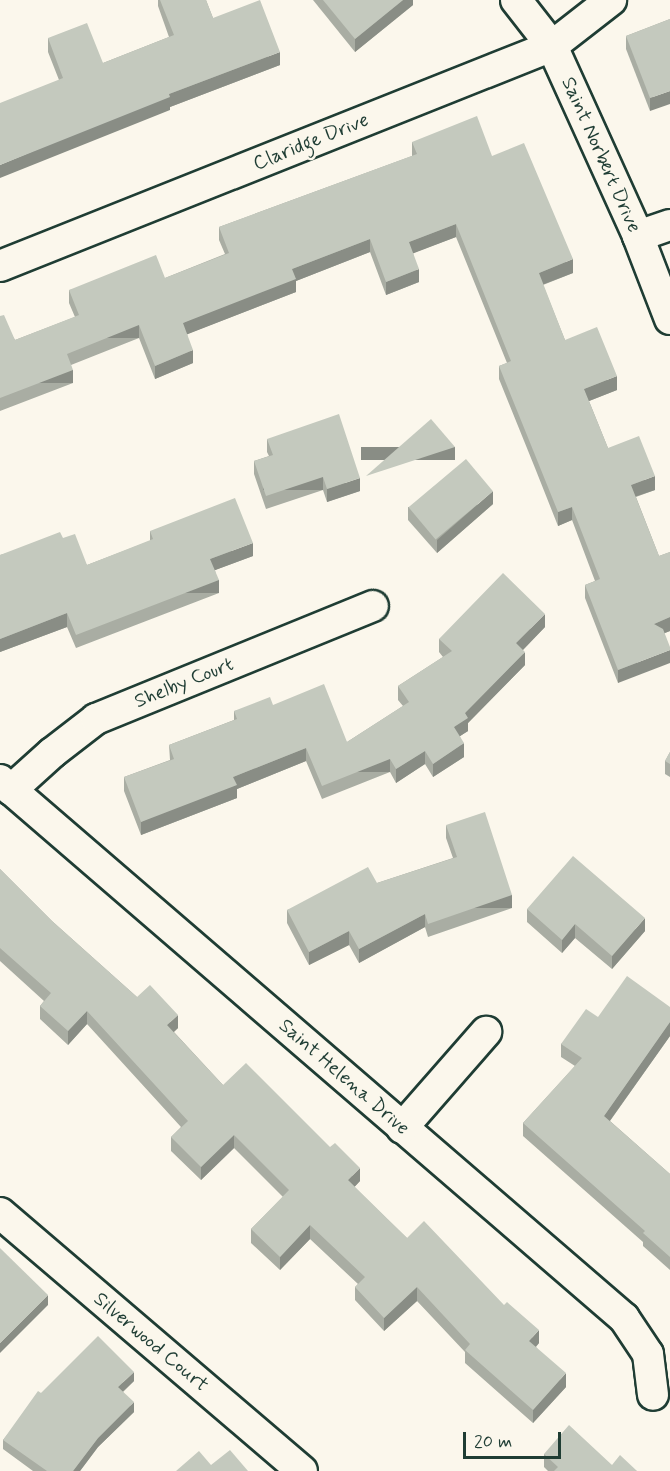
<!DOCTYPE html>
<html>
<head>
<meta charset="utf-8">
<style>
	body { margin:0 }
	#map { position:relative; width:670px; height:1471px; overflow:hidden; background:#fbf7ec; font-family:Mynerve,sans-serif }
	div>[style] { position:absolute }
	.roads { filter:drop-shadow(2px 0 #1f3d34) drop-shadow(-2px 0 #1f3d34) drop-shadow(0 2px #1f3d34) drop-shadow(0 -2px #1f3d34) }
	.minor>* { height:30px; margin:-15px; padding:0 15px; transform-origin:15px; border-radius:15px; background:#fbf7ec }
	.wall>* { inset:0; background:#a9ada3 }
	.shaded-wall>* { inset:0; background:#898d85; transform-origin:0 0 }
	.building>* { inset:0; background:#c4c9be; transform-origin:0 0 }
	span { translate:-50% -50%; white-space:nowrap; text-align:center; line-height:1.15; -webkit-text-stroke:5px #fbf7ec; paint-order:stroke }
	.street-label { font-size:20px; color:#1f3d34 }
	.scale { position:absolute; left:463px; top:1432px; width:98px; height:27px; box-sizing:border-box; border:3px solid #1f3d34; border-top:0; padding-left:8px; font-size:18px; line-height:21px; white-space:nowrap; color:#1f3d34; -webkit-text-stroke:4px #fbf7ec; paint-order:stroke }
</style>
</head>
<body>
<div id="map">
	<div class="roads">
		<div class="minor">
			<i style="left:516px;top:0;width:58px;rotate:52deg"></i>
			<i style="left:552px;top:46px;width:209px;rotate:65.6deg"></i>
			<i style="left:638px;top:236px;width:89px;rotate:68.9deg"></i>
			<i style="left:638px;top:236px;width:34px;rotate:-19deg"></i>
			<i style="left:0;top:266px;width:594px;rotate:-21.73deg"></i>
			<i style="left:552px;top:46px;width:75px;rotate:-37.9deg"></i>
			<i style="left:0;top:780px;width:824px;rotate:40.77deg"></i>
			<i style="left:624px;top:1318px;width:43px;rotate:56.3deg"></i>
			<i style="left:648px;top:1354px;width:41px;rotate:83deg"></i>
			<i style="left:11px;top:790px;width:55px;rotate:-42.1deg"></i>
			<i style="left:52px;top:753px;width:56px;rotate:-37.7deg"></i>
			<i style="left:96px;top:719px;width:299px;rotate:-22.2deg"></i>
			<i style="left:402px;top:1128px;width:128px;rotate:-48.8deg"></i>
			<i style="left:0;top:1213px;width:397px;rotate:40.5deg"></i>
		</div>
	</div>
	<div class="wall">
		<i style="clip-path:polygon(158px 0,206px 0,213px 18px,280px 65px,170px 107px,170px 110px,59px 80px,48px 52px,48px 38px,103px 63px,169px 37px,158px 6px)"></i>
		<i style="clip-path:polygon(313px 0,413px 0,413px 5px,355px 52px)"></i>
		<i style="clip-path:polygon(670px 19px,650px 111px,626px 49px,626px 36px)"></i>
		<i style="clip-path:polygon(412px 142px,492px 156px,573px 273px,543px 285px,565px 340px,617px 390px,589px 401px,608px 448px,655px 490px,636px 497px,659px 556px,670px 552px,670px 631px,665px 633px,618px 683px,585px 598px,585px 585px,595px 581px,572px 520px,558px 526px,535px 468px,499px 379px,499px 366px,507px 363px,456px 237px,413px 253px,419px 282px,386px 295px,370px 252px,296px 281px,296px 292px,187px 334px,193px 363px,155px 379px,139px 338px,71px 365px,73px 383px,0 411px,0 316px,15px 340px,75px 317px,69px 303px,69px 290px,165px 278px,225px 254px,219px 240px,219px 227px,412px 156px)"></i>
		<i style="clip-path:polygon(267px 439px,360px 491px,327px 502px,323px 490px,266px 509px,254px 474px,254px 461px,269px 456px,267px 452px)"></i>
		<i style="clip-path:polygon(493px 504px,437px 553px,408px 520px,408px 507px)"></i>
		<i style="clip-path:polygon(150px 531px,253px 556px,215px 570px,219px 593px,76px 648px,67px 627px,0 652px,0 555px,63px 538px,87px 565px,150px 541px)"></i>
		<i style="clip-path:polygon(545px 627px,523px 650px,525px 665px,468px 723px,468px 731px,460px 736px,464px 757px,433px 777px,425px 764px,396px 783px,390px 772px,322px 799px,306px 761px,237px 789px,237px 798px,141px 835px,124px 791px,124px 777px,170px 760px,169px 745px,234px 720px,234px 711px,273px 705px,347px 742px,403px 706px,398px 700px,398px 686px,443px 657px,439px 652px,439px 639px)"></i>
		<i style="clip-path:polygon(670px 752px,670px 777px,665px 774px,665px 761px)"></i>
		<i style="clip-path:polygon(446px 825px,512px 908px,428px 937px,425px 927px,359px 963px,349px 945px,309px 965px,287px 923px,287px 910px,377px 883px,453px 858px,446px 838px)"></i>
		<i style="clip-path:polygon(0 869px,52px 921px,137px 997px,178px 1028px,174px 1032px,223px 1085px,360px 1181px,354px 1187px,407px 1238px,539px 1343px,536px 1347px,566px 1387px,533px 1423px,465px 1363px,465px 1352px,417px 1301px,384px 1331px,355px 1300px,355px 1287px,358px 1284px,310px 1239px,280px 1270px,251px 1243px,251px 1229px,283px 1197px,234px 1148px,201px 1180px,171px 1151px,171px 1137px,181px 1127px,87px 1024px,68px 1045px,40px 1019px,40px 1006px,44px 1001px,0 961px)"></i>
		<i style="clip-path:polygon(527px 909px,645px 931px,612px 969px,575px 938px,562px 953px,527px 922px)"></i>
		<i style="clip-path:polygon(670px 1007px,670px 1036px,610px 1121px,670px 1174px,670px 1270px,643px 1246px,643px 1242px,523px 1136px,523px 1123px,575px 1066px,561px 1057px,561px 1044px,598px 1017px)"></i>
		<i style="clip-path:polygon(134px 1381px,123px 1392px,134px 1412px,98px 1447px,80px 1471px,33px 1471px,3px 1449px,3px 1440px,41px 1393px)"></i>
		<i style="clip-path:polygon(544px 1454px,612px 1465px,637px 1471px,548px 1471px,544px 1467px)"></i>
	</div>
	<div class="shaded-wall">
		<i style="clip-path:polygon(403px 0,413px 0,413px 5px,355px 52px,355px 39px)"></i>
		<i style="clip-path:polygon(280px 52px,280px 65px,170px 107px,170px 110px,0 178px,0 165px,169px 94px)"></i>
		<i style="clip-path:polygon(670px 91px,670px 104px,650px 111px,650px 98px)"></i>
		<i style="clip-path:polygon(456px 224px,456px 237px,409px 255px,409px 242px)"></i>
		<i style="clip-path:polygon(370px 239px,370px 252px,296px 281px,296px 292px,183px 336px,183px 323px,292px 269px)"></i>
		<i style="clip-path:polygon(573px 259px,573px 273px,539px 286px,539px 273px)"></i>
		<i style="clip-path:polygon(419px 269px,419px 282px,386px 295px,386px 282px)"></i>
		<i style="left:139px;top:325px;width:13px;height:78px;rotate:90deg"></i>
		<i style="clip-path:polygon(193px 350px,193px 363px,155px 379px,155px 366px)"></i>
		<i style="left:73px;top:370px;width:13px;height:78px;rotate:90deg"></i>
		<i style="clip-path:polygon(617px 376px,617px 390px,584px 403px,584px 389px)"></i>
		<i style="left:455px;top:447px;width:13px;height:94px;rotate:90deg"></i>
		<i style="clip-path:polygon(655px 476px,655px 490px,631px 498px,631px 485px)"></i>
		<i style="left:323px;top:477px;width:13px;height:60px;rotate:90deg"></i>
		<i style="clip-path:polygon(360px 478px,360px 491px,327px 502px,327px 489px)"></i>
		<i style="clip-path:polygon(493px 491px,493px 504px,437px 553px,437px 540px)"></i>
		<i style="clip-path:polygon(572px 507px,572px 520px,558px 526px,558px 512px)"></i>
		<i style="clip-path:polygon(253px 543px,253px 556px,210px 572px,210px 559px)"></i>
		<i style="left:219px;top:580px;width:13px;height:153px;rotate:90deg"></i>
		<i style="clip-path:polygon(67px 613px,67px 627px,0 652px,0 639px)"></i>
		<i style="clip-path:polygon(545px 614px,545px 627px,516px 657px,516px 643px)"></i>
		<i style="clip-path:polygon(670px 617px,670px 631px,654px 637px,654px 624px)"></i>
		<i style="clip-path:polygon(670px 650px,670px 663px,618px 683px,618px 670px)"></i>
		<i style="clip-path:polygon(525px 652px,525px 665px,468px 723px,468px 731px,454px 740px,454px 727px,465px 713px)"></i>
		<i style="clip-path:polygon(464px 743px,464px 757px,433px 777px,433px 764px)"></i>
		<i style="clip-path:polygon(306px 748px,306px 761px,237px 789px,237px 798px,141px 835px,141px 822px,233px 777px)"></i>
		<i style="clip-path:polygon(425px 751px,425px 764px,396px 783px,396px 769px)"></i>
		<i style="left:390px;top:759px;width:13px;height:73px;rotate:90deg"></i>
		<i style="left:512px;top:895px;width:13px;height:89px;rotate:90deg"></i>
		<i style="clip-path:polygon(425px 914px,425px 927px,359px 963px,359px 949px)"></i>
		<i style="clip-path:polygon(645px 918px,645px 931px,612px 969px,612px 956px)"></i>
		<i style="clip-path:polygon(575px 924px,575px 938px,562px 953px,562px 940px)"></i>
		<i style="clip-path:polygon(349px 931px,349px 945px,309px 965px,309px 952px)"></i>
		<i style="clip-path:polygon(87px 1011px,87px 1024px,68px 1045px,68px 1031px)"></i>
		<i style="clip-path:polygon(178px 1015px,178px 1028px,167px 1038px,167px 1025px)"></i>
		<i style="clip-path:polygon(670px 1022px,670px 1036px,604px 1129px,604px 1116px)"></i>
		<i style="clip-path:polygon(234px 1135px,234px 1148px,201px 1180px,201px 1167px)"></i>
		<i style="clip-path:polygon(360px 1168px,360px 1181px,348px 1194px,348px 1180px)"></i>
		<i style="clip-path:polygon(310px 1225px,310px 1239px,280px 1270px,280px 1257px)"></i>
		<i style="clip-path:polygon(417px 1287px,417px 1301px,384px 1331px,384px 1318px)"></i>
		<i style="clip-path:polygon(48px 1295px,48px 1305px,0 1353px,0 1343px)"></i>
		<i style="clip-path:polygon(539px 1330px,539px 1343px,529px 1354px,529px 1341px)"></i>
		<i style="clip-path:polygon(134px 1372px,134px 1381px,118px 1396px,118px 1387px)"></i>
		<i style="clip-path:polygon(566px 1373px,566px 1387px,533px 1423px,533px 1410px)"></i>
		<i style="clip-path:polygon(134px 1402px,134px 1412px,98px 1447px,80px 1471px,73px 1471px,98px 1438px)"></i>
	</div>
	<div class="building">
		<i style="clip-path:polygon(160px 0,206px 0,213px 18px,260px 0,280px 52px,169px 94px,170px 97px,0 165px,0 103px,63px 78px,48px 38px,87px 23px,103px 63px,174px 35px)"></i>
		<i style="clip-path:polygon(323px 0,403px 0,355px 39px)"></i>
		<i style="clip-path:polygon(670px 19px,670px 91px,650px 98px,626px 36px)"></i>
		<i style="clip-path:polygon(477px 116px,492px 156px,524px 143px,573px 259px,539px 273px,565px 340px,597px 327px,617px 376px,584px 389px,608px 448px,639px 436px,655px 476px,631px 485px,659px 556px,670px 552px,670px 617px,654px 624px,663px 629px,670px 647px,670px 650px,618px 670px,585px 585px,600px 579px,572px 507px,558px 512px,535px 455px,499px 366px,511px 361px,456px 224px,409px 242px,419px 269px,386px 282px,370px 239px,292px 269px,296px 279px,183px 323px,193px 350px,155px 366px,139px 325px,67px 354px,73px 370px,0 398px,0 316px,4px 315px,15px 340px,79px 315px,69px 290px,156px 255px,165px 278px,229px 253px,219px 227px,417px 154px,412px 142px)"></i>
		<i style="clip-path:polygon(339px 414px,360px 478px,327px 489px,323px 477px,266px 496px,254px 461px,273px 455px,267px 439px)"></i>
		<i style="clip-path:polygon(431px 419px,455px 447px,366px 476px)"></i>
		<i style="left:466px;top:459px;width:42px;height:75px;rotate:50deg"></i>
		<i style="clip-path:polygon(235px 498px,253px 543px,210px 559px,219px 580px,76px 635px,67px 613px,0 639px,0 555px,60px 532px,63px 538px,75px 534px,87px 565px,153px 539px,150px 531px)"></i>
		<i style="clip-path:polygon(503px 573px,545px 614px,516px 643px,525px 652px,465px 713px,468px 718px,454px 727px,464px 743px,433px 764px,425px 751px,396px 769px,390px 759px,322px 786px,306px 748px,233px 777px,237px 785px,141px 822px,124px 777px,174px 759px,169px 745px,237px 719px,234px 711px,270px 697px,273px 705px,324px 684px,347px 742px,409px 702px,398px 686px,452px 651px,439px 639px)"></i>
		<i style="clip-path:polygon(670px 752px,670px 764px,665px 761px)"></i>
		<i style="clip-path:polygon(485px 812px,512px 895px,428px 924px,425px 914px,359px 949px,349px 931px,309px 952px,287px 910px,368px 867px,377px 883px,457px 857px,446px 825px)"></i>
		<i style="clip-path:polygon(573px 856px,645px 918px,612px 956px,575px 924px,562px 940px,527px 909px)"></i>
		<i style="clip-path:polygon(0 869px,52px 921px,137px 997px,150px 985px,178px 1015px,167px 1025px,223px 1085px,246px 1063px,330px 1147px,335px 1143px,360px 1168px,348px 1180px,407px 1238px,424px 1221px,504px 1305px,507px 1302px,539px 1330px,529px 1341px,566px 1373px,533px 1410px,465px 1350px,470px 1344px,417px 1287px,384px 1318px,355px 1287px,365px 1277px,310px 1225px,280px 1257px,251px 1229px,289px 1190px,234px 1135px,201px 1167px,171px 1137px,188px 1121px,87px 1011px,68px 1031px,40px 1006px,51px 993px,0 948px)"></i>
		<i style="clip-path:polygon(627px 976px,670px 1007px,670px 1022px,604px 1116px,670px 1174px,670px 1257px,643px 1233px,645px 1231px,523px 1123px,582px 1058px,561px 1044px,586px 1009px,598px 1017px)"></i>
		<i style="clip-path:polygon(0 1248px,48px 1295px,0 1343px)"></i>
		<i style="clip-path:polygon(98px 1336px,134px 1372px,118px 1387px,134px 1402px,98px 1438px,73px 1471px,47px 1471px,3px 1440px,38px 1391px,41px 1393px)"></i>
		<i style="clip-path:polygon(569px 1425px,612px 1465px,620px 1455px,637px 1471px,554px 1471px,558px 1467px,544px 1454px)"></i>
		<i style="clip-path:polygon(230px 1450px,248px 1471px,176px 1471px,199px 1451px,211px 1465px)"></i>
	</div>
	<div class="street-label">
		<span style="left:311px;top:142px;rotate:-22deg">Claridge Drive</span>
		<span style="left:601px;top:155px;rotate:66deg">Saint Norbert Drive</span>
		<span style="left:184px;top:683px;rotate:-22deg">Shelby Court</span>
		<span style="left:344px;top:1077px;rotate:41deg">Saint Helena Drive</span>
		<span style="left:151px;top:1342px;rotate:40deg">Silverwood Court</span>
	</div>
	<div class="scale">20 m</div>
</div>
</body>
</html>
